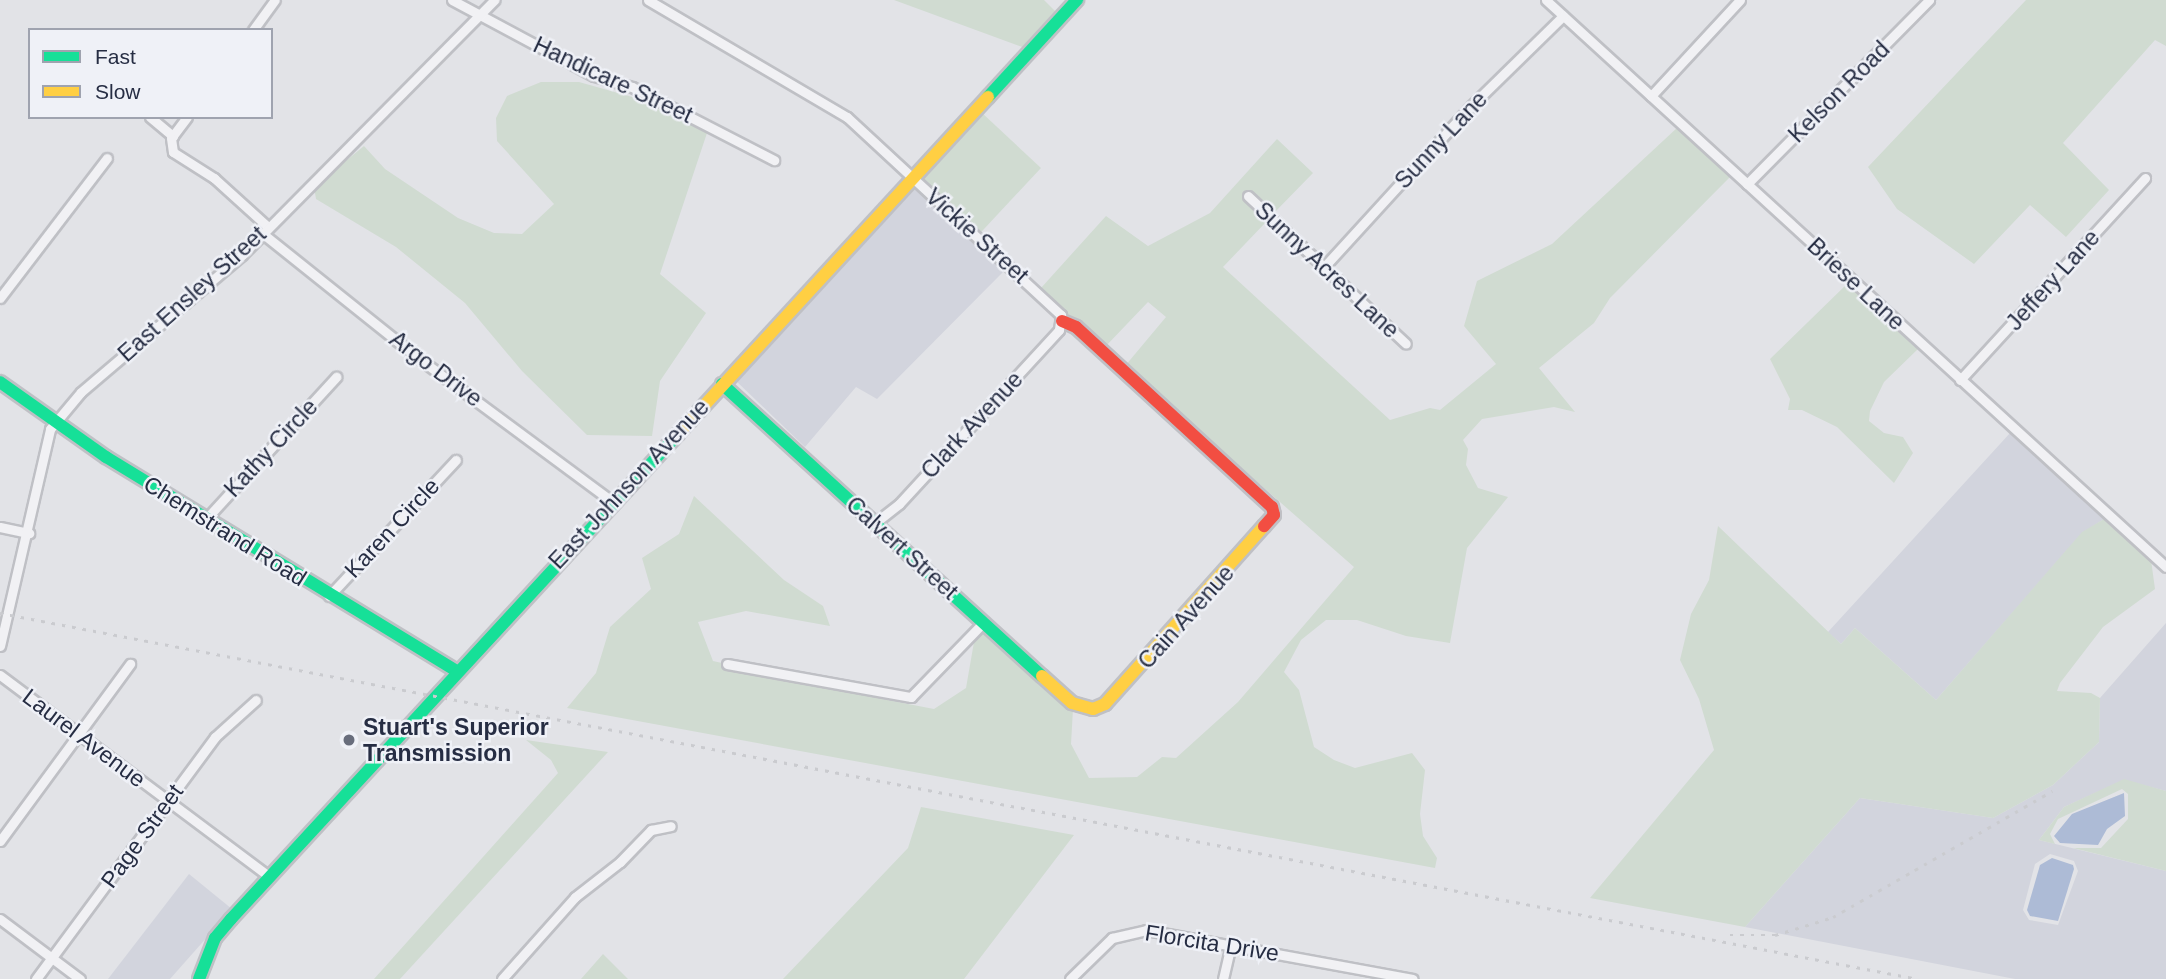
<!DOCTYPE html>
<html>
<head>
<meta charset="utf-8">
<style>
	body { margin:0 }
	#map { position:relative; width:2166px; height:979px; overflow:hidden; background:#e2e3e7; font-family:Helvetica,sans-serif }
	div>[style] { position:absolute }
	.built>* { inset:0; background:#d2d4dd }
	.green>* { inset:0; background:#d0dbd1; transform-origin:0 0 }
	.water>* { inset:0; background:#adbbd6 }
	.roads { filter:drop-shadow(2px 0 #bfc0c5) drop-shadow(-2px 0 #bfc0c5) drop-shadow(0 2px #bfc0c5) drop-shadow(0 -2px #bfc0c5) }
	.street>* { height:9px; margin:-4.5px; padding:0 4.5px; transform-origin:4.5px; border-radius:4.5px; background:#f1f1f4 }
	.fast>* { height:12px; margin:-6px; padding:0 6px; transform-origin:6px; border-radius:6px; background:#16e098 }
	.slow>* { height:12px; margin:-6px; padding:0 6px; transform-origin:6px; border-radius:6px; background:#ffcf43 }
	.jam>* { height:12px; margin:-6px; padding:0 6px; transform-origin:6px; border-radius:6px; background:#f24e42 }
	.rail>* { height:2.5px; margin-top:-1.25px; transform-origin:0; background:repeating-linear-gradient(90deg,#cacbcf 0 3.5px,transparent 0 10.5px) }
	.dots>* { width:19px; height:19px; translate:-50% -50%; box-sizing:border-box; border:4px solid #eff1f7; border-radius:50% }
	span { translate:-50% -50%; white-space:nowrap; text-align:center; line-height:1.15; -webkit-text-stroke:5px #eff1f7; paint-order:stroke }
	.street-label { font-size:23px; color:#262d43 }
	.poi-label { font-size:23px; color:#262d43; font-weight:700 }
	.left { translate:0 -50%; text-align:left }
	.legend { position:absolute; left:28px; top:28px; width:245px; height:91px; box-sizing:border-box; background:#eff1f7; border:2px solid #9fa3af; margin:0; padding:9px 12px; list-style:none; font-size:21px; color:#262d43 }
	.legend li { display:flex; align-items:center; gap:14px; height:35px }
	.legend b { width:35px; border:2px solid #9fa3af }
</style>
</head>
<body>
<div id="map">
	<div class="built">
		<i style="clip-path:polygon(914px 185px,1006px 269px,877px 399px,856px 387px,805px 447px,734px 379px)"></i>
		<i style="clip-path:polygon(2011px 432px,2104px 519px,2082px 533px,1936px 700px,1855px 628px,1841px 644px,1828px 632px)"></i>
		<i style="clip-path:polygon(evenodd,2166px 623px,2166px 791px,2124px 780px,2064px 807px,2039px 840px,2166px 871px,2166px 979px,2015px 979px,1745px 927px,1860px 798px,1993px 818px,2053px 785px,2099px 742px,2100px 698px,2166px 623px,2050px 854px,2074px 861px,2078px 871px,2058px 925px,2029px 920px,2023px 910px,2035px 864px,2050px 854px)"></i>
		<i style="clip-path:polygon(189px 874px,232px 909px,170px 979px,108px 979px)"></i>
	</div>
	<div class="green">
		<i style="clip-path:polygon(894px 0,1044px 0,1057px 13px,1025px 48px)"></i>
		<i style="clip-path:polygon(2026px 0,2166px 0,2166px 46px,2155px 40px,2063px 143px,2109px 190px,2066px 237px,2030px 205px,1974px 264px,1897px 209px,1868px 167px)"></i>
		<i style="clip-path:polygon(541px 82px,579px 82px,650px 102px,707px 133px,660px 274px,706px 313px,660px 381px,652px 436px,587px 435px,522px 371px,465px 303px,396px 247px,316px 199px,314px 187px,364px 146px,385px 169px,458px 218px,494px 233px,522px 234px,554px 204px,497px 141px,496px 118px,507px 96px)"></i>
		<i style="left:981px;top:112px;width:82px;height:90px;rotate:43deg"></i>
		<i style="clip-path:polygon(1678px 127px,1731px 176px,1610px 298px,1594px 323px,1539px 368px,1575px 412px,1554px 407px,1482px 419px,1463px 440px,1468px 449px,1466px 465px,1478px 488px,1508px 497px,1467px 548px,1450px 643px,1406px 636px,1357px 620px,1326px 620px,1301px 640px,1284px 672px,1299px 690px,1314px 747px,1334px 760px,1355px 768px,1412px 753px,1425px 770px,1420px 814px,1423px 836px,1437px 858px,1435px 868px,567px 708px,596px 673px,610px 627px,651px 589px,642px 558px,679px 534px,694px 496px,784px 580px,823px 606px,830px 626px,746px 611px,698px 622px,713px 661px,722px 663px,722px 668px,934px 709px,966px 688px,974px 642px,985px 629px,1073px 709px,1071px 744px,1089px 778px,1137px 777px,1162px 757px,1176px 758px,1238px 702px,1354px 567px,1125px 366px,1166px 317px,1148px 302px,1105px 347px,1066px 317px,1041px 288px,1106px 216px,1148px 246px,1210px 213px,1277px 139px,1313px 173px,1273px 214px,1248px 190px,1242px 195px,1267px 221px,1223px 267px,1390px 420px,1430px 408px,1440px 410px,1496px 364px,1464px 326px,1477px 281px,1552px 244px)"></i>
		<i style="clip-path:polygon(1848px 283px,1919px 348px,1884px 382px,1870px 411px,1869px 421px,1884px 433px,1903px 437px,1913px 453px,1894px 483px,1837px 427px,1802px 410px,1788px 410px,1790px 399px,1770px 359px)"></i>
		<i style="clip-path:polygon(2104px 519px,2151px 560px,2155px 589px,2103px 627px,2060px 683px,2057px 691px,2091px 693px,2100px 698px,2099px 742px,2053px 785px,1993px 818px,1860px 798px,1745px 927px,1590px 898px,1714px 750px,1699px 699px,1680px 660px,1691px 614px,1709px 580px,1718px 526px,1841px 644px,1855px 628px,1936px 700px,2082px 532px)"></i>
		<i style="clip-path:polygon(526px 740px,608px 752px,400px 979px,374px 979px,558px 773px,551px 760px)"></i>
		<i style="clip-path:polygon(2124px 779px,2166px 791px,2166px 871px,2073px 848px,2101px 848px,2128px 819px,2128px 794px,2122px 789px,2058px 819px,2050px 834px,2055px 844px,2039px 840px,2064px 807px)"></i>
		<i style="clip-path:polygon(921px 807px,1074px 835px,964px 979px,783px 979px,908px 848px)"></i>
		<i style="clip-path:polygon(603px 954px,628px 979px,581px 979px)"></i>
	</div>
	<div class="water">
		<i style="clip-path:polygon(2124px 793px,2125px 816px,2107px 829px,2098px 845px,2060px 843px,2054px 836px,2072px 814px)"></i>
		<i style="clip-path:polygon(2052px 858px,2073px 865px,2074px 869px,2058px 921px,2030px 916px,2027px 910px,2040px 865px)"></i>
	</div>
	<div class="roads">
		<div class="street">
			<i style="left:452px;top:0;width:161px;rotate:28.2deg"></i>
			<i style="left:594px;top:76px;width:40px;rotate:16deg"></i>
			<i style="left:632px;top:87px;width:160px;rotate:27.2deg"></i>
			<i style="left:648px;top:0;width:231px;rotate:30.5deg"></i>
			<i style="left:847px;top:117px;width:292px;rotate:42.8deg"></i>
			<i style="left:1061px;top:315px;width:15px;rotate:98deg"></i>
			<i style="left:1059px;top:330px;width:236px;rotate:132.6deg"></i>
			<i style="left:899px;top:504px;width:31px;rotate:142deg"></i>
			<i style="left:1546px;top:0;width:840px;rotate:42.44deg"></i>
			<i style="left:253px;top:30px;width:37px;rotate:-54deg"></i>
			<i style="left:1651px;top:96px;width:131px;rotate:-47.2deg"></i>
			<i style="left:150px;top:117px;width:30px;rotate:40deg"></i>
			<i style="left:187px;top:117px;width:26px;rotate:127deg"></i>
			<i style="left:171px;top:138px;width:14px;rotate:82deg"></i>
			<i style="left:173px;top:152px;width:49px;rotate:32.4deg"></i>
			<i style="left:214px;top:178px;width:73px;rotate:42.2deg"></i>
			<i style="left:1747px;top:184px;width:259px;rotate:-45.3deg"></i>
			<i style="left:1248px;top:196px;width:216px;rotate:43.1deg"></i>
			<i style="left:262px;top:233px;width:198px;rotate:38.7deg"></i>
			<i style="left:417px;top:357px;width:244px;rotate:36.5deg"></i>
			<i style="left:1323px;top:268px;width:215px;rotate:-47.6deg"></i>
			<i style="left:1468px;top:109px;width:133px;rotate:-44.4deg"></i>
			<i style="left:0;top:298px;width:176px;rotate:-52.6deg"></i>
			<i style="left:1960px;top:380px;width:274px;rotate:-47.5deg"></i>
			<i style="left:206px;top:519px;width:193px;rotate:-47.5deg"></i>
			<i style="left:0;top:527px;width:30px;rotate:12deg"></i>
			<i style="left:329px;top:596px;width:186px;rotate:-47deg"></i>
			<i style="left:0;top:646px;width:223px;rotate:-77deg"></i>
			<i style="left:50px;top:429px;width:48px;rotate:-50deg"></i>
			<i style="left:81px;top:392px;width:211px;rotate:-40.4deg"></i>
			<i style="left:242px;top:255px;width:359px;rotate:-45.3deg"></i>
			<i style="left:727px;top:664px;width:187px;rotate:10.2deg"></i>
			<i style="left:911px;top:697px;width:105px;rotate:-45.8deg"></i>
			<i style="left:0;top:675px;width:336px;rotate:36.8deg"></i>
			<i style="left:0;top:841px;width:220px;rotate:-53.7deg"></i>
			<i style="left:0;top:919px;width:100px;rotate:36.9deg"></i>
			<i style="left:36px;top:979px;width:301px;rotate:-53.5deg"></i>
			<i style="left:215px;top:737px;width:55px;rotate:-42.1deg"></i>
			<i style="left:502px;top:979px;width:110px;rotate:-48.3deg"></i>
			<i style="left:575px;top:897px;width:57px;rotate:-37.9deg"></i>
			<i style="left:620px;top:862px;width:45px;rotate:-45.9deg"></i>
			<i style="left:651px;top:830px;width:20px;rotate:-11deg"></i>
			<i style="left:1070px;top:979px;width:59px;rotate:-44.3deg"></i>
			<i style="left:1112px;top:938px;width:35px;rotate:-13deg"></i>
			<i style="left:1146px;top:930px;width:271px;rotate:10.4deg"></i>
			<i style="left:1223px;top:979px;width:35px;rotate:-77deg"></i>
		</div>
		<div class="fast">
			<i style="left:988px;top:97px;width:132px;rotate:-47.5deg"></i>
			<i style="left:0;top:382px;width:130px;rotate:35.3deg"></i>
			<i style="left:106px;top:457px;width:410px;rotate:31.4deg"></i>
			<i style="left:722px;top:384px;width:433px;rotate:42.4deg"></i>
			<i style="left:199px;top:979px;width:44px;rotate:-68.7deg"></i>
			<i style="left:215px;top:938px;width:25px;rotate:-50deg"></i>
			<i style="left:231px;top:919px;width:660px;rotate:-47.33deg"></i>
		</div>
		<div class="slow">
			<i style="left:678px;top:434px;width:458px;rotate:-47.4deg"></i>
			<i style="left:1042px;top:676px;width:40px;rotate:42deg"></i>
			<i style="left:1072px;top:703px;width:22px;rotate:16deg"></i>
			<i style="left:1093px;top:709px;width:13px;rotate:-23deg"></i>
			<i style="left:1105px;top:704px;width:239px;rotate:-48.2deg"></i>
		</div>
		<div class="jam">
			<i style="left:1062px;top:321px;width:15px;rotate:23deg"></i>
			<i style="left:1076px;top:327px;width:266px;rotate:42.6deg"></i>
			<i style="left:1272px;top:507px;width:8px;rotate:76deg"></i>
			<i style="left:1274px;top:515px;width:15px;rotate:132deg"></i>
		</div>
	</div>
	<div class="rail">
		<i style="left:0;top:613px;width:1953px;rotate:10.8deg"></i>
		<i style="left:1730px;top:935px;width:45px"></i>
		<i style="left:1775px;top:935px;width:61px;rotate:-17.2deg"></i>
		<i style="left:1833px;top:917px;width:253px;rotate:-29.9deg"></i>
	</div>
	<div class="dots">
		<i style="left:349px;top:740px;background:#686d7c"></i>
	</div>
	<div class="street-label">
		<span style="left:613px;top:80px;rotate:25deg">Handicare Street</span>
		<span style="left:1839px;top:92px;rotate:-45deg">Kelson Road</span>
		<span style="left:1441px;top:140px;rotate:-47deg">Sunny Lane</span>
		<span style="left:977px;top:236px;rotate:42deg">Vickie Street</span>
		<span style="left:1327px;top:270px;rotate:43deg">Sunny Acres Lane</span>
		<span style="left:2053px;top:280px;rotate:-48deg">Jeffery Lane</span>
		<span style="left:1856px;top:284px;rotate:43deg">Briese Lane</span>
		<span style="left:192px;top:294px;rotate:-42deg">East Ensley Street</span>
		<span style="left:436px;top:369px;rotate:37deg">Argo Drive</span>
		<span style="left:972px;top:425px;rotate:-47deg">Clark Avenue</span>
		<span style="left:271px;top:448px;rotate:-47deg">Kathy Circle</span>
		<span style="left:629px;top:484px;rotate:-47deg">East Johnson Avenue</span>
		<span style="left:392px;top:528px;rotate:-47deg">Karen Circle</span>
		<span style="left:225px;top:531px;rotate:32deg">Chemstrand Road</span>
		<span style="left:902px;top:548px;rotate:42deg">Calvert Street</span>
		<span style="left:1186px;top:617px;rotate:-48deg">Cain Avenue</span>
		<span style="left:84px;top:738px;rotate:37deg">Laurel Avenue</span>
		<span style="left:142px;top:836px;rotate:-54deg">Page Street</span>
		<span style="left:1212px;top:943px;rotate:9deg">Florcita Drive</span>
	</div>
	<div class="poi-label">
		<span class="left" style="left:363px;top:740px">Stuart's Superior<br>Transmission</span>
	</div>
	<ul class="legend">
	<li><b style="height:9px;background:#16e098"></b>Fast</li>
	<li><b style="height:9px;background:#ffcf43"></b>Slow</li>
	</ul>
</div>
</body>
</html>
